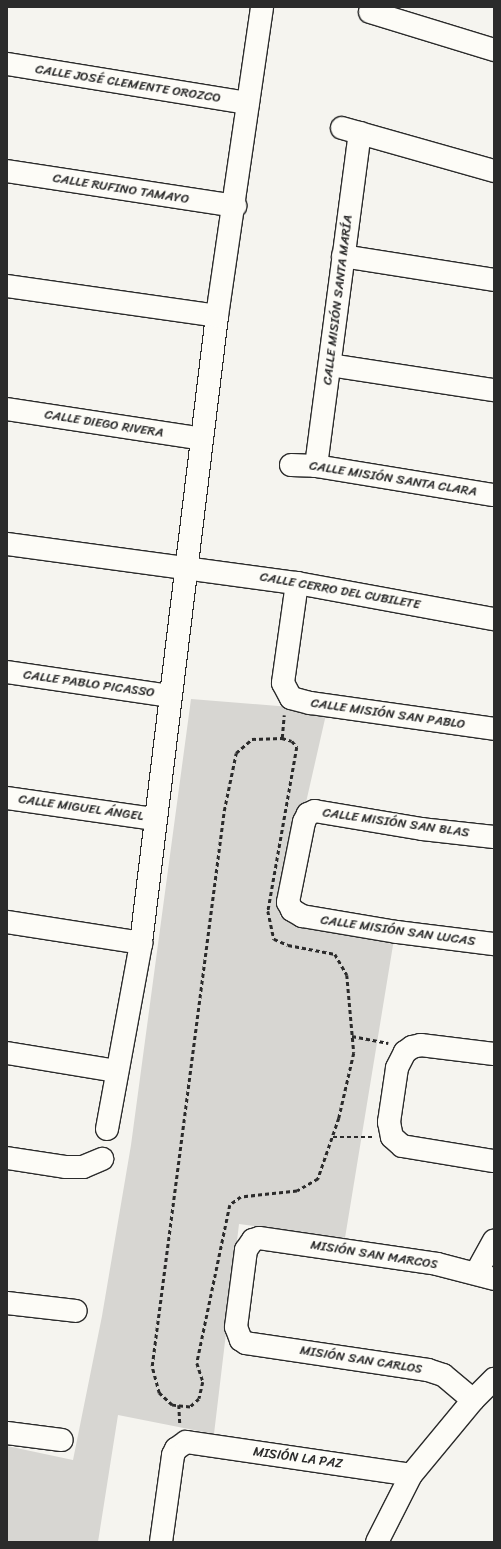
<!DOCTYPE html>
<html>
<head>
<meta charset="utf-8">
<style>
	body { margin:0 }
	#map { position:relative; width:501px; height:1549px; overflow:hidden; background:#f5f4ef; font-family:Sriracha,sans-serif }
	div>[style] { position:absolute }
	.green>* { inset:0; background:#d7d6d2 }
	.path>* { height:2.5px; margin-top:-1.25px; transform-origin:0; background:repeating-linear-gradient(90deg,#2b2b2b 0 4px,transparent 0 7px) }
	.roads { filter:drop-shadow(1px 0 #2b2b2b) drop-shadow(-1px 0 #2b2b2b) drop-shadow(0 1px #2b2b2b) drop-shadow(0 -1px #2b2b2b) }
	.minor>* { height:22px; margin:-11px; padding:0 11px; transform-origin:11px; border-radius:11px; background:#fdfcf7 }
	span { translate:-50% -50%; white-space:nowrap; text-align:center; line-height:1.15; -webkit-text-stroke:3px #fdfcf7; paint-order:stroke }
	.street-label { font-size:13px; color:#2b2b2b }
	.frame { position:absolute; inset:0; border:8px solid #2b2b2b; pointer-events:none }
</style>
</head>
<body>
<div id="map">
	<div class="green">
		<i style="clip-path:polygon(191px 699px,327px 710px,280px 917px,394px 939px,345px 1238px,239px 1224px,214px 1434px,118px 1415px,98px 1542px,7px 1542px,7px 1446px,73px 1460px,102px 1316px,131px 1145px)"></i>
	</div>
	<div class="path">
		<i style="left:282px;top:738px;width:10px;rotate:17deg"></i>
		<i style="left:292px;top:741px;width:8px;rotate:50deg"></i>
		<i style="left:297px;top:747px;width:167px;rotate:100deg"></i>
		<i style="left:268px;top:911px;width:29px;rotate:78deg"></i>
		<i style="left:274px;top:939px;width:15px;rotate:23deg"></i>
		<i style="left:288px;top:945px;width:48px;rotate:10.8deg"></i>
		<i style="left:335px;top:954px;width:24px;rotate:60deg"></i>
		<i style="left:347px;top:975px;width:78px;rotate:84.9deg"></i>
		<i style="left:354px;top:1053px;width:67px;rotate:103deg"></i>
		<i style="left:339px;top:1118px;width:65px;rotate:109deg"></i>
		<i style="left:318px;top:1179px;width:24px;rotate:150deg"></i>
		<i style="left:297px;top:1191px;width:56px;rotate:173.9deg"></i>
		<i style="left:241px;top:1197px;width:14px;rotate:144deg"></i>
		<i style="left:230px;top:1205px;width:161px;rotate:101.8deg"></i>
		<i style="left:197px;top:1363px;width:20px;rotate:72deg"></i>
		<i style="left:203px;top:1382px;width:17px;rotate:103deg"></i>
		<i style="left:199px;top:1399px;width:12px;rotate:138deg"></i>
		<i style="left:190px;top:1407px;width:18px;rotate:-174deg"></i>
		<i style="left:172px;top:1405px;width:18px;rotate:-137deg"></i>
		<i style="left:159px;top:1393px;width:28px;rotate:-105deg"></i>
		<i style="left:152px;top:1366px;width:560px;rotate:-82.61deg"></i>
		<i style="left:224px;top:811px;width:59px;rotate:-78.3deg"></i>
		<i style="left:236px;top:753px;width:21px;rotate:-41deg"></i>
		<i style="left:252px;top:739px;width:30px;rotate:-2deg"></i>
		<i style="left:282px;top:738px;width:23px;rotate:-85deg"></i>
		<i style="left:352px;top:1036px;width:37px;rotate:11deg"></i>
		<i style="left:333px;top:1137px;width:39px"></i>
		<i style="left:179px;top:1405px;width:20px;rotate:87deg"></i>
	</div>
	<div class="roads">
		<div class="minor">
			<i style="left:370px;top:12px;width:130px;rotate:17deg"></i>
			<i style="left:7px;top:64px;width:244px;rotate:9.2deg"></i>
			<i style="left:342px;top:128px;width:158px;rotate:15.8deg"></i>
			<i style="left:7px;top:171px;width:231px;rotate:8.7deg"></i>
			<i style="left:343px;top:256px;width:153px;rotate:9deg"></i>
			<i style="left:7px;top:286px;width:212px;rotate:8.1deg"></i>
			<i style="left:330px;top:365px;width:166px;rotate:8.7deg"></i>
			<i style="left:7px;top:409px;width:197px;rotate:8.7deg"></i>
			<i style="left:291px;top:465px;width:25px;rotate:2deg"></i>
			<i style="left:316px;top:466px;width:180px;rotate:9.3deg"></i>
			<i style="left:316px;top:466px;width:336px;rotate:-82.5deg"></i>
			<i style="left:7px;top:544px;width:293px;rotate:7.7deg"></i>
			<i style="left:297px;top:583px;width:200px;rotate:10.4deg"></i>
			<i style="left:297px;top:583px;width:101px;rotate:98deg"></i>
			<i style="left:283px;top:683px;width:17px;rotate:62deg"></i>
			<i style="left:291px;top:698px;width:20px;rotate:15deg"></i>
			<i style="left:310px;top:703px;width:186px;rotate:8deg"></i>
			<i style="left:7px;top:672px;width:165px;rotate:8.4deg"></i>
			<i style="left:7px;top:798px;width:149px;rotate:8.1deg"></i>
			<i style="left:494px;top:837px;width:72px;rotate:-173.7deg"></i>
			<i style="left:422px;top:829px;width:109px;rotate:-170.5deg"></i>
			<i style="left:315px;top:811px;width:8px;rotate:157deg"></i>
			<i style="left:308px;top:814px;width:9px;rotate:117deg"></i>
			<i style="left:304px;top:822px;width:82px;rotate:101.3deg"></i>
			<i style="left:288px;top:902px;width:9px;rotate:63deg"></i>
			<i style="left:292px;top:910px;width:12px;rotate:31deg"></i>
			<i style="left:302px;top:916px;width:96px;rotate:9.6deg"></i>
			<i style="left:397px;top:932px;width:98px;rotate:7.1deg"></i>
			<i style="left:7px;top:922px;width:136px;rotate:8.9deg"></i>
			<i style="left:7px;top:1053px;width:110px;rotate:9.4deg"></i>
			<i style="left:494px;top:1054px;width:74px;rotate:-173deg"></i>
			<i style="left:421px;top:1045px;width:9px;rotate:167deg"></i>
			<i style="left:412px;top:1047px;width:9px;rotate:144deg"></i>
			<i style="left:405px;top:1052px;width:18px;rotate:117deg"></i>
			<i style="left:397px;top:1068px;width:55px;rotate:98.4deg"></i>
			<i style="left:389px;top:1122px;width:15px;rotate:79deg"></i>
			<i style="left:392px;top:1137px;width:13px;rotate:42deg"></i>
			<i style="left:402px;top:1146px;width:93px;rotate:9.3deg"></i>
			<i style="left:107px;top:1129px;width:189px;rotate:-79.6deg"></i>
			<i style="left:141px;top:943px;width:632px;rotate:-83.09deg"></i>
			<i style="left:217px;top:316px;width:312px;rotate:-81.7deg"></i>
			<i style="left:7px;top:1158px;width:60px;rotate:8.7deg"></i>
			<i style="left:66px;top:1167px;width:17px"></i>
			<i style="left:83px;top:1167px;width:21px;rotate:-23deg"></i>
			<i style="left:476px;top:1273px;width:37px;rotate:-61deg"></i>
			<i style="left:7px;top:1303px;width:69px;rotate:6.6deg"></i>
			<i style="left:473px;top:1400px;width:39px;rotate:-140deg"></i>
			<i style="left:443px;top:1375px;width:16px;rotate:-162deg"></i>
			<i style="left:428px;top:1370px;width:184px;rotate:-171.6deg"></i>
			<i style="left:246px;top:1343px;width:6px;rotate:-149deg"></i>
			<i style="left:241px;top:1340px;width:14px;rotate:-111deg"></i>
			<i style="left:236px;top:1327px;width:78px;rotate:-82.6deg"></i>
			<i style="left:246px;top:1250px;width:12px;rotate:-55deg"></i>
			<i style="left:253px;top:1240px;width:6px;rotate:-18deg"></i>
			<i style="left:259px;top:1238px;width:180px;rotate:8.3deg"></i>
			<i style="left:437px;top:1264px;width:59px;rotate:14.7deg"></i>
			<i style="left:7px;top:1433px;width:55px;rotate:7.3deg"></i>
			<i style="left:161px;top:1542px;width:88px;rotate:-82.1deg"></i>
			<i style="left:173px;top:1455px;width:7px;rotate:-63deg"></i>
			<i style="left:176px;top:1449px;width:12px;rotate:-35deg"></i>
			<i style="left:186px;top:1442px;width:227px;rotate:8.3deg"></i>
			<i style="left:377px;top:1542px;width:75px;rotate:-63.1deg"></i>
			<i style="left:411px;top:1475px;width:97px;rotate:-50.4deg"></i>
			<i style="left:473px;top:1400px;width:30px;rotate:-45deg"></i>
		</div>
	</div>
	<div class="street-label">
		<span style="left:128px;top:84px;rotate:9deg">CALLE JOSÉ CLEMENTE OROZCO</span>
		<span style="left:121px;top:189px;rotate:9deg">CALLE RUFINO TAMAYO</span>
		<span style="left:338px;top:300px;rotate:-83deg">CALLE MISIÓN SANTA MARÍA</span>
		<span style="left:104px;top:424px;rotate:9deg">CALLE DIEGO RIVERA</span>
		<span style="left:393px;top:479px;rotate:9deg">CALLE MISIÓN SANTA CLARA</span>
		<span style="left:340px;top:591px;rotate:10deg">CALLE CERRO DEL CUBILETE</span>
		<span style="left:89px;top:684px;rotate:8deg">CALLE PABLO PICASSO</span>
		<span style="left:388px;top:714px;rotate:8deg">CALLE MISIÓN SAN PABLO</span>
		<span style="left:81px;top:808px;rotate:8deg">CALLE MIGUEL ÁNGEL</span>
		<span style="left:396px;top:823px;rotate:8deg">CALLE MISIÓN SAN BLAS</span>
		<span style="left:398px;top:931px;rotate:8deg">CALLE MISIÓN SAN LUCAS</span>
		<span style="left:374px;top:1255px;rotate:9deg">MISIÓN SAN MARCOS</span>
		<span style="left:361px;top:1360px;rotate:9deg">MISIÓN SAN CARLOS</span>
		<span style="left:298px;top:1458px;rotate:8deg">MISIÓN LA PAZ</span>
	</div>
	<div class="frame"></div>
</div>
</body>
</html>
